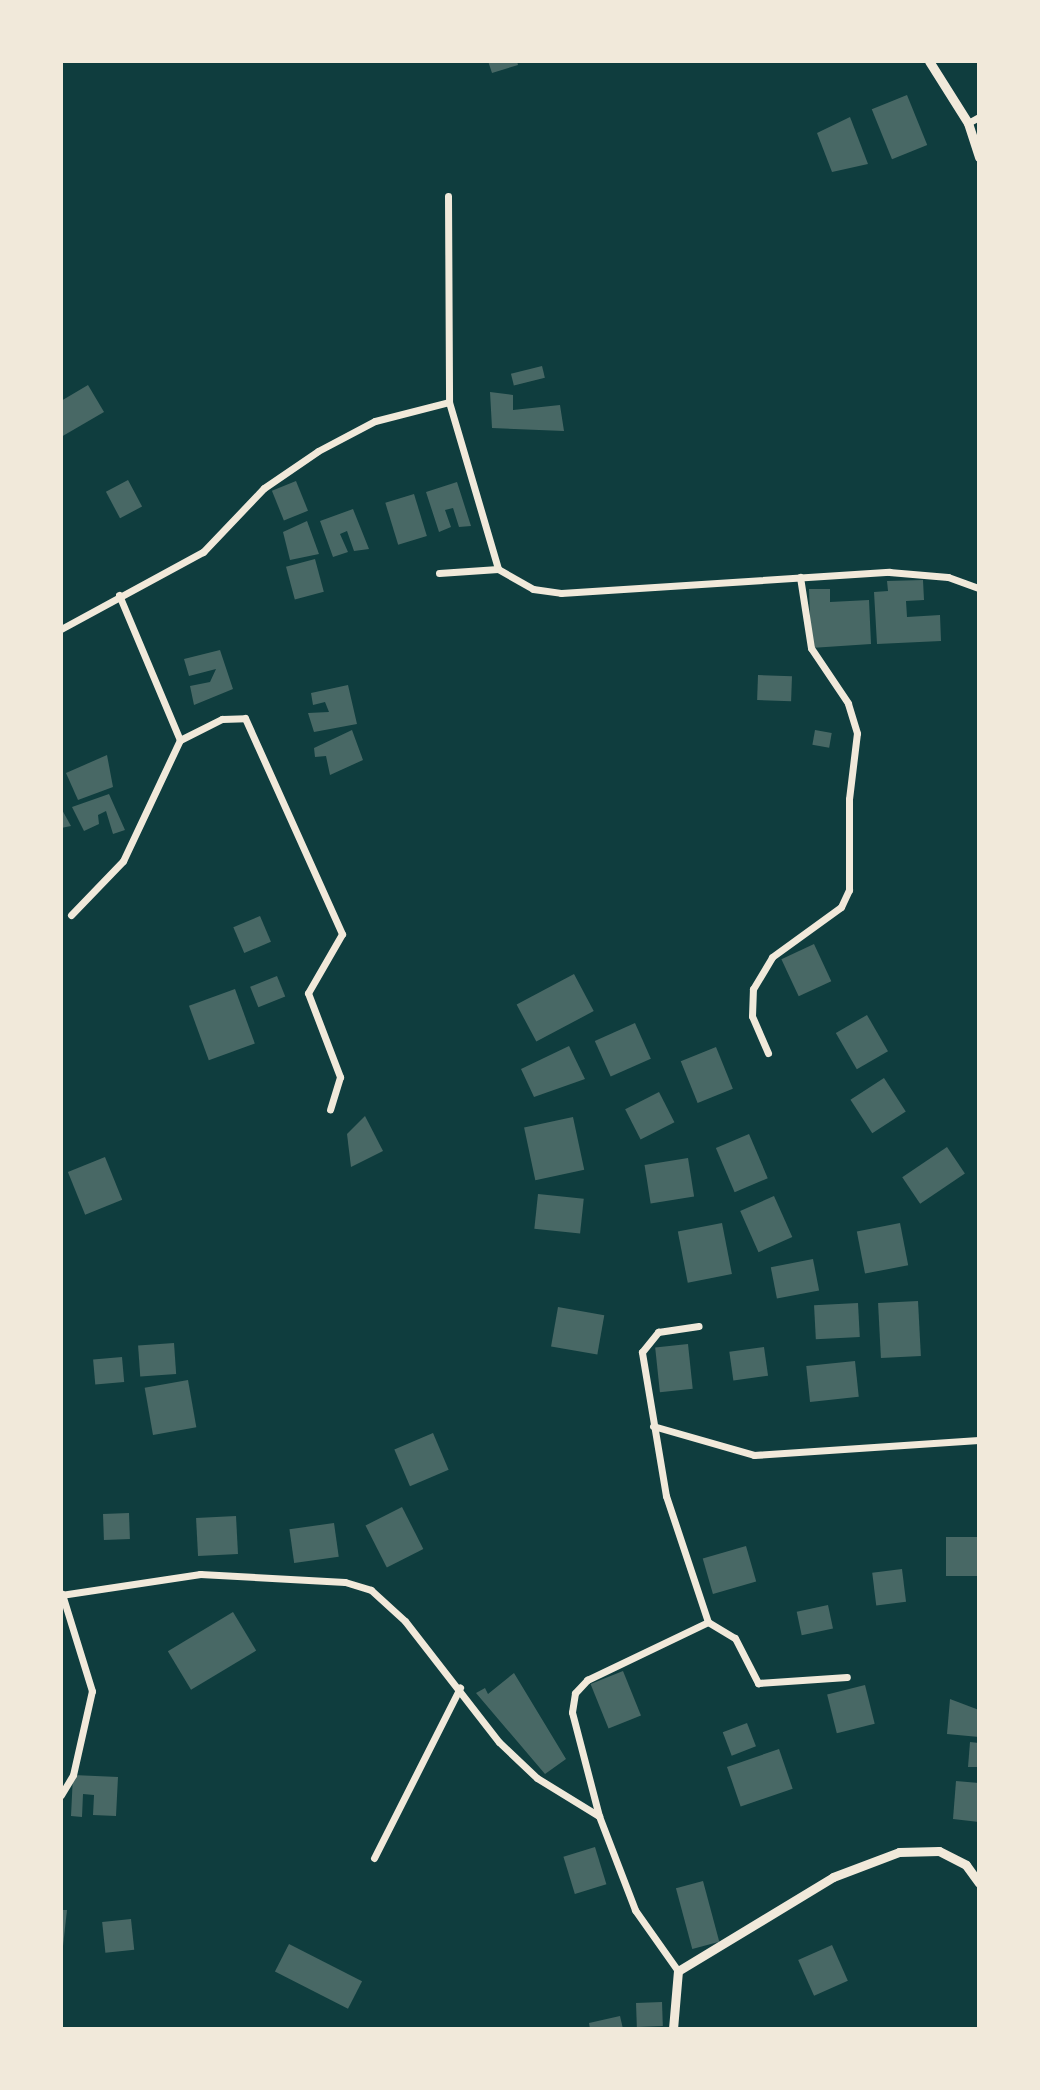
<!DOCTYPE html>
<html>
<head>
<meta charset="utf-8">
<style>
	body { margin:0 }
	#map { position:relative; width:1040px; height:2090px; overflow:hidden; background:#0f3d3e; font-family:"Archivo Narrow",sans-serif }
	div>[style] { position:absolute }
	.building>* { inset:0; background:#486865; transform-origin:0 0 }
	.minor>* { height:7px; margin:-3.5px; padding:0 3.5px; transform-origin:3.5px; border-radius:3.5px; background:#f1e9da }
	.tertiary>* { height:9px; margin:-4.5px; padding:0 4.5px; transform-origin:4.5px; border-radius:4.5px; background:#f1e9da }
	span { translate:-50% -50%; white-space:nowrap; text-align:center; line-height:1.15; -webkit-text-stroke:5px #f1e9da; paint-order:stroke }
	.frame { position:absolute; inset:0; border:63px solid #f1e9da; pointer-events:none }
</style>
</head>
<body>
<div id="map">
	<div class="building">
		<i style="clip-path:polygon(488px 61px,517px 61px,518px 65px,492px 73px)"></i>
		<i style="left:907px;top:95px;width:54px;height:38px;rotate:68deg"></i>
		<i style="clip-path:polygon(850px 117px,868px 164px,832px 172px,817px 133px)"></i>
		<i style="left:542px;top:366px;width:12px;height:32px;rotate:76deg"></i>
		<i style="clip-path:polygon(88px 385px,104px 412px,61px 437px,61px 401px)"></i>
		<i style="clip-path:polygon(490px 392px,513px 395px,513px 410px,560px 405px,564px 431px,492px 428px)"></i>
		<i style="left:128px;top:480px;width:30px;height:25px;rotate:62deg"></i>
		<i style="left:296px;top:481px;width:32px;height:26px;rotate:68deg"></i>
		<i style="clip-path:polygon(457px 482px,471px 526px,459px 527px,453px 508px,445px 510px,451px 527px,439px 532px,426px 492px)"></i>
		<i style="left:414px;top:494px;width:44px;height:30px;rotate:73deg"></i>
		<i style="clip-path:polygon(353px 509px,369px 549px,354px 551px,347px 531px,340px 534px,348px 552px,333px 557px,320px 521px)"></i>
		<i style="clip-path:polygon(307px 521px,319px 554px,290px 560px,283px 532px)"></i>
		<i style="left:315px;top:559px;width:34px;height:30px;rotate:75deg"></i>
		<i style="clip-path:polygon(923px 580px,924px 600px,906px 601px,907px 617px,940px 615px,941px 641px,877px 644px,874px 592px,888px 591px,887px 581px)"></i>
		<i style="clip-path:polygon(809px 589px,830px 589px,830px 602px,869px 600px,871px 644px,811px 648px)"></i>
		<i style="clip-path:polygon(220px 650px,233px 689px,194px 705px,190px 686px,210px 682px,216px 669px,189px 676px,184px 659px)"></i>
		<i style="left:758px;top:675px;width:34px;height:25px;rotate:2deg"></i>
		<i style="clip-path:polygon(348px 685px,357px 724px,314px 732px,308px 713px,329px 712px,325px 702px,313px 705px,311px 693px)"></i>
		<i style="clip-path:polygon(352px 730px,363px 760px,330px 775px,326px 756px,315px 757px,314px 748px)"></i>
		<i style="left:815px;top:730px;width:17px;height:15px;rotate:10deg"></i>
		<i style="clip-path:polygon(107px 755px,113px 787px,78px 800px,66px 773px)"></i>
		<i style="clip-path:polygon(109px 794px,125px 830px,113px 834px,106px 811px,98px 815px,99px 824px,84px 831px,72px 807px)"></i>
		<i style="clip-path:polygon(61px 808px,71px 826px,61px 828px)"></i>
		<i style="left:260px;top:916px;width:28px;height:29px;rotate:67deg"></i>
		<i style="left:814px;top:944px;width:41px;height:36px;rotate:65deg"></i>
		<i style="left:574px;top:974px;width:42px;height:65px;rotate:62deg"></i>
		<i style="left:277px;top:976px;width:22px;height:29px;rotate:68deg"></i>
		<i style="left:235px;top:989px;width:58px;height:49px;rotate:70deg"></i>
		<i style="left:867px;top:1015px;width:42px;height:36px;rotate:60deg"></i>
		<i style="left:635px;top:1023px;width:39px;height:44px;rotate:66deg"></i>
		<i style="clip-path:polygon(569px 1046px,585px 1079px,534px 1097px,521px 1069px)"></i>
		<i style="left:716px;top:1047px;width:45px;height:38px;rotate:68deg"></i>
		<i style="left:884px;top:1078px;width:40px;height:40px;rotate:57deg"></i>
		<i style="left:659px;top:1092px;width:34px;height:38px;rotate:63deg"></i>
		<i style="clip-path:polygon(365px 1116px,383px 1151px,351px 1167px,347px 1134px)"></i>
		<i style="left:573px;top:1117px;width:54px;height:50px;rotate:78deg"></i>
		<i style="left:749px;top:1134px;width:48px;height:36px;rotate:67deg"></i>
		<i style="left:947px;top:1147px;width:32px;height:54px;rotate:56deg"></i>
		<i style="left:105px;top:1157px;width:46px;height:40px;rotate:68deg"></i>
		<i style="left:688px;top:1158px;width:39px;height:44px;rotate:81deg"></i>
		<i style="left:538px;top:1194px;width:46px;height:35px;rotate:6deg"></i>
		<i style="left:774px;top:1196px;width:45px;height:37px;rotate:66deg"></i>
		<i style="left:722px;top:1223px;width:52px;height:45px;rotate:79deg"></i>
		<i style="left:900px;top:1223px;width:43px;height:44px;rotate:79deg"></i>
		<i style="left:813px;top:1259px;width:32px;height:43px;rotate:79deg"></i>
		<i style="left:918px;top:1301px;width:55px;height:40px;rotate:87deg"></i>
		<i style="left:858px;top:1303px;width:34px;height:44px;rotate:87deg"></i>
		<i style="left:558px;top:1307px;width:47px;height:40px;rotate:10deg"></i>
		<i style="left:174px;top:1343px;width:31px;height:36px;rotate:86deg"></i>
		<i style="left:688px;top:1344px;width:45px;height:33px;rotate:84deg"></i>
		<i style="left:764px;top:1347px;width:29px;height:35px;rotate:82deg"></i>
		<i style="left:122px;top:1357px;width:25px;height:29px;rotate:85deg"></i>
		<i style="left:855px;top:1361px;width:36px;height:49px;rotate:84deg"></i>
		<i style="left:188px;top:1380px;width:48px;height:44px;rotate:80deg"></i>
		<i style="left:433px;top:1433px;width:40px;height:42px;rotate:67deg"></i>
		<i style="left:402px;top:1507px;width:47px;height:41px;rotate:63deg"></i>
		<i style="left:129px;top:1513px;width:26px;height:26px;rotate:88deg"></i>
		<i style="left:236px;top:1516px;width:38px;height:40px;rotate:87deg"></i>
		<i style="left:334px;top:1523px;width:34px;height:45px;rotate:82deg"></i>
		<i style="left:979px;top:1537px;width:39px;height:33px;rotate:90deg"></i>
		<i style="left:746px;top:1546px;width:37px;height:45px;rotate:74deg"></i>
		<i style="left:902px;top:1569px;width:33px;height:30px;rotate:83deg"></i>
		<i style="left:828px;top:1605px;width:24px;height:32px;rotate:78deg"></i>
		<i style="left:233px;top:1612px;width:45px;height:76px;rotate:59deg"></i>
		<i style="left:623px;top:1671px;width:48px;height:35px;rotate:68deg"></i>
		<i style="clip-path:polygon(514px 1673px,566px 1759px,545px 1774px,476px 1693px,485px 1688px,488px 1694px)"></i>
		<i style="left:865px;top:1685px;width:40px;height:39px;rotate:76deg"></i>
		<i style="clip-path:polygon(950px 1699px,979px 1710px,979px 1737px,947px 1734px)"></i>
		<i style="left:747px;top:1723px;width:25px;height:26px;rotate:69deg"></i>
		<i style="clip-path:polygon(970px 1742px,979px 1743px,979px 1767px,968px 1767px)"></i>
		<i style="left:779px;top:1749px;width:42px;height:55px;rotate:71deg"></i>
		<i style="clip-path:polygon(73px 1775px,118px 1777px,116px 1816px,93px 1815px,94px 1795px,83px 1794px,82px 1817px,71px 1816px)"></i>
		<i style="clip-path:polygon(956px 1781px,979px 1783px,979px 1822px,953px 1819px)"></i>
		<i style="left:595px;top:1847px;width:39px;height:33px;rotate:73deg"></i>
		<i style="left:703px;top:1881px;width:63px;height:28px;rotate:75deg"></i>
		<i style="clip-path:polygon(61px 1910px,67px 1910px,63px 1946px,61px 1946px)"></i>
		<i style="left:131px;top:1919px;width:31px;height:29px;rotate:84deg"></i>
		<i style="left:289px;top:1944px;width:82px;height:31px;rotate:27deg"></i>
		<i style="left:832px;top:1945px;width:39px;height:37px;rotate:66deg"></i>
		<i style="left:662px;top:2002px;width:24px;height:26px;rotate:88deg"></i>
		<i style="clip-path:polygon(620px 2016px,623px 2029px,590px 2029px,589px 2023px)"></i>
	</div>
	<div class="minor">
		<i style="left:968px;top:123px;width:13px;rotate:-29deg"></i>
		<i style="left:448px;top:196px;width:206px;rotate:89.7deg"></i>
		<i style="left:449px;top:402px;width:174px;rotate:73.6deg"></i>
		<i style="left:498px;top:569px;width:40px;rotate:29.7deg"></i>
		<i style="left:533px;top:589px;width:28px;rotate:8deg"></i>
		<i style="left:561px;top:593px;width:329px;rotate:-3.7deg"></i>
		<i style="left:889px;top:572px;width:59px;rotate:4.8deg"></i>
		<i style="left:948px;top:577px;width:33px;rotate:20deg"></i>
		<i style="left:439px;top:573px;width:59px;rotate:-3.9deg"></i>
		<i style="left:119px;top:595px;width:157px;rotate:67.2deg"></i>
		<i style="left:61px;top:629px;width:162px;rotate:-28.5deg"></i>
		<i style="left:203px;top:552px;width:88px;rotate:-46.4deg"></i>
		<i style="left:264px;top:488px;width:65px;rotate:-34.4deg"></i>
		<i style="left:318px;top:451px;width:64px;rotate:-27.8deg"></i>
		<i style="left:375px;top:421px;width:76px;rotate:-14.4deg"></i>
		<i style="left:71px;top:915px;width:75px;rotate:-46.1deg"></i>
		<i style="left:123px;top:861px;width:134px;rotate:-64.8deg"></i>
		<i style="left:180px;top:740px;width:47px;rotate:-26.6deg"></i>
		<i style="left:222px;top:719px;width:23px;rotate:-2deg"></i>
		<i style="left:245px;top:718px;width:237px;rotate:65.8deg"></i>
		<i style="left:342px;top:934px;width:68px;rotate:120deg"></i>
		<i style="left:308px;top:993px;width:90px;rotate:69.1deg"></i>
		<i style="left:340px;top:1077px;width:34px;rotate:107deg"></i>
		<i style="left:768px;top:1053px;width:40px;rotate:-113.4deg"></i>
		<i style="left:752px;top:1016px;width:27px;rotate:-88deg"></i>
		<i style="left:753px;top:989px;width:37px;rotate:-59deg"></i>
		<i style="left:772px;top:957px;width:85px;rotate:-35.9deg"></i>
		<i style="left:841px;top:907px;width:19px;rotate:-65deg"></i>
		<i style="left:849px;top:890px;width:91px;rotate:-90deg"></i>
		<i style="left:849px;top:799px;width:66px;rotate:-83.1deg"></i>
		<i style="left:857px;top:733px;width:31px;rotate:-107deg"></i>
		<i style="left:848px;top:703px;width:66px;rotate:-123.9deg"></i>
		<i style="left:811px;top:648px;width:72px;rotate:-98.8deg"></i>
		<i style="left:653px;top:1426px;width:105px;rotate:16deg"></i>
		<i style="left:754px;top:1455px;width:225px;rotate:-3.8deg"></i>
		<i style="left:61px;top:1595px;width:141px;rotate:-8.6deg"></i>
		<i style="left:200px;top:1574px;width:145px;rotate:3.2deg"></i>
		<i style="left:345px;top:1582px;width:27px;rotate:17deg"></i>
		<i style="left:371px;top:1590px;width:46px;rotate:42.4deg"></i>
		<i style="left:405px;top:1621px;width:153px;rotate:52.2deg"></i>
		<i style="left:499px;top:1742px;width:52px;rotate:43.5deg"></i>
		<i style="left:537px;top:1778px;width:73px;rotate:31.5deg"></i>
		<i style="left:599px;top:1816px;width:101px;rotate:69deg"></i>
		<i style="left:635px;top:1910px;width:75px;rotate:54.8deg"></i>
		<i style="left:708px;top:1622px;width:31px;rotate:31deg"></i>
		<i style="left:735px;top:1638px;width:51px;rotate:62.9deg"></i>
		<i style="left:758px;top:1683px;width:89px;rotate:-3.9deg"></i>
		<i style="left:61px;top:1795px;width:23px;rotate:-59deg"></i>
		<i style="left:73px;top:1775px;width:86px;rotate:-77.3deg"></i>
		<i style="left:92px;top:1691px;width:102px;rotate:-107.2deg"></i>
		<i style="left:599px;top:1816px;width:107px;rotate:-104.6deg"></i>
		<i style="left:572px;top:1712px;width:19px;rotate:-81deg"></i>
		<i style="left:575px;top:1693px;width:18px;rotate:-47deg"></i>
		<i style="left:587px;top:1680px;width:134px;rotate:-25.6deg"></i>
		<i style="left:708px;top:1622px;width:133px;rotate:-108.4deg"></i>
		<i style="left:666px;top:1496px;width:146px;rotate:-99.5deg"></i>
		<i style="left:642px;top:1352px;width:26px;rotate:-51deg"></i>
		<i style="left:658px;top:1332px;width:41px;rotate:-8.3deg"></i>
		<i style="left:374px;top:1858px;width:191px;rotate:-63.2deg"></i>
	</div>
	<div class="tertiary">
		<i style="left:929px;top:61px;width:73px;rotate:57.8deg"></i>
		<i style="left:968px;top:123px;width:36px;rotate:72deg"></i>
		<i style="left:673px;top:2029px;width:58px;rotate:-85.1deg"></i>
		<i style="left:678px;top:1971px;width:181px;rotate:-31.2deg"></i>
		<i style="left:833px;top:1877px;width:71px;rotate:-20.7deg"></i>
		<i style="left:899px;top:1852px;width:40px;rotate:-1.4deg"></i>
		<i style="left:939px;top:1851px;width:30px;rotate:27deg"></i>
		<i style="left:966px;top:1865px;width:22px;rotate:54deg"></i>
	</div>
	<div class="frame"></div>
</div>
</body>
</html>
